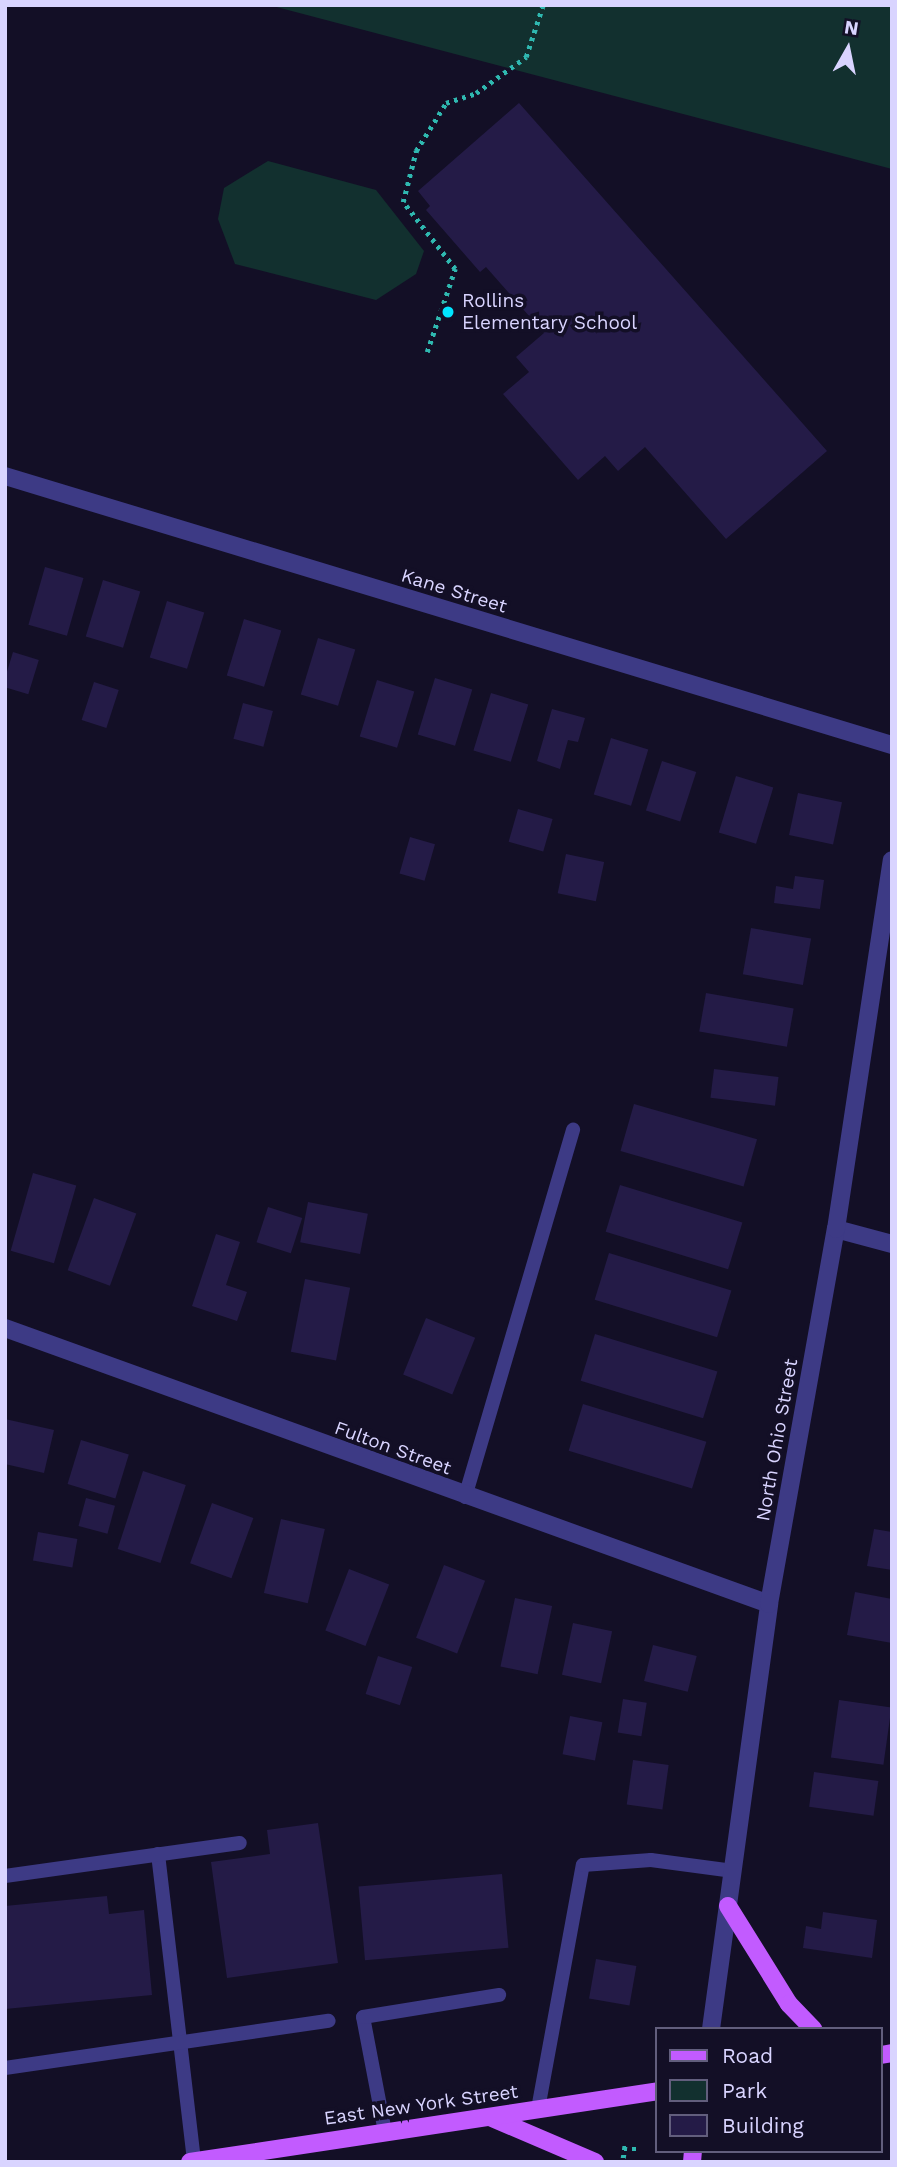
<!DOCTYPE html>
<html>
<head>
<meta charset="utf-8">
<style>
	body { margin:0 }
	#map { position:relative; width:897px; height:2167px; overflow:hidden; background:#130f26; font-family:"Work Sans",sans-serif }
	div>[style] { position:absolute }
	.green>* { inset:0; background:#12302f }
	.building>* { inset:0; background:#241b47; transform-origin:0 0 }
	.path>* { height:4.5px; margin-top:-2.25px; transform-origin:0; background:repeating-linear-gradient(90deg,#2fb8b0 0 3.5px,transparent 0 8.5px) }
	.lane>* { height:14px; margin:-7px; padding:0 7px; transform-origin:7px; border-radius:7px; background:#3d3a85 }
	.street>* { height:18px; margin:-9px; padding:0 9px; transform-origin:9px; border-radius:9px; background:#3d3a85 }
	.primary>* { height:18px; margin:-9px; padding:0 9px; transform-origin:9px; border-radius:9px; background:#c25bff }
	.dots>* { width:19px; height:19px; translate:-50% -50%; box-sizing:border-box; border:4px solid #130f26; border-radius:50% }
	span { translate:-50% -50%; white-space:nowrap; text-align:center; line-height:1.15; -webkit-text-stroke:7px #130f26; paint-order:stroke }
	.poi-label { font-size:19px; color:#d9d4ff }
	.left { translate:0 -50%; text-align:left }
	.street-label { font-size:19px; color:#d9d4ff }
	.frame { position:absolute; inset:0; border:7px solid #d9d4ff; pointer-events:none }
	.legend { position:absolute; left:655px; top:2027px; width:228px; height:126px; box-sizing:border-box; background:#130f26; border:2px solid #625e7d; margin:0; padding:9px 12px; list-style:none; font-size:21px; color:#d9d4ff }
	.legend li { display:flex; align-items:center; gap:14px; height:35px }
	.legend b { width:35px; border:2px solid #625e7d }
	.north { position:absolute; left:813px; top:14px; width:70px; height:70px; -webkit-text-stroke:5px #130f26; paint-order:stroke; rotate:9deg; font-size:19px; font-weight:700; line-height:28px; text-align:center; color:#d9d4ff }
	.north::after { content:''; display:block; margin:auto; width:24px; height:32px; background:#d9d4ff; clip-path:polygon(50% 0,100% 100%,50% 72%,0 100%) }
</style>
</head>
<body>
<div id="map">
	<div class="green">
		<i style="clip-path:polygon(269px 5px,892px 5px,892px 169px)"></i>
		<i style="clip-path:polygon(268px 161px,376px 190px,424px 251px,416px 274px,376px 300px,235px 264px,218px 219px,224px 188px)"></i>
	</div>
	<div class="building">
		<i style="clip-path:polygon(519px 103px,827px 451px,726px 539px,645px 447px,618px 471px,605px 456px,578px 480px,503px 394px,529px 372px,516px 357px,544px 333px,486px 267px,480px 272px,426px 210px,430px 206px,418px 191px)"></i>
		<i style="left:45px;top:567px;width:40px;height:60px;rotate:16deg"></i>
		<i style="left:103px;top:580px;width:39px;height:59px;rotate:17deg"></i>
		<i style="left:167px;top:601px;width:39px;height:59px;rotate:17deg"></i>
		<i style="left:244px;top:619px;width:39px;height:59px;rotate:17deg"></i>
		<i style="left:318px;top:638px;width:39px;height:59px;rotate:17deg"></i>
		<i style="left:13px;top:652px;width:27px;height:36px;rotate:17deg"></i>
		<i style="left:435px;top:678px;width:39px;height:59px;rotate:17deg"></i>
		<i style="left:377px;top:680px;width:39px;height:59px;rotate:17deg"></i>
		<i style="left:94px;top:682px;width:26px;height:40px;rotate:18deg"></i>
		<i style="left:491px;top:693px;width:39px;height:60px;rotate:17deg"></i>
		<i style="left:243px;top:703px;width:31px;height:37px;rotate:15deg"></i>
		<i style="clip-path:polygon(552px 709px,585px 718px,578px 742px,568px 740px,560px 769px,537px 761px)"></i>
		<i style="left:611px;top:738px;width:39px;height:59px;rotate:17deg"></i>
		<i style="left:662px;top:761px;width:36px;height:52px;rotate:18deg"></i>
		<i style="left:736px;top:776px;width:39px;height:59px;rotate:17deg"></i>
		<i style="left:798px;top:793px;width:45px;height:43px;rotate:12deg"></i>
		<i style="left:518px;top:809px;width:36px;height:34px;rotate:16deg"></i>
		<i style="left:410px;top:837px;width:26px;height:38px;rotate:16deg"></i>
		<i style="left:566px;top:854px;width:39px;height:40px;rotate:12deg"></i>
		<i style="clip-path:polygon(795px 876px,824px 880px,820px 909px,774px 903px,776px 886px,793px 889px)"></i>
		<i style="left:751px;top:928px;width:61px;height:47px;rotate:10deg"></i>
		<i style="left:706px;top:993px;width:89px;height:39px;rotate:10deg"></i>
		<i style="left:714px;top:1069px;width:65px;height:29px;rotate:7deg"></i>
		<i style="left:634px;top:1104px;width:128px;height:49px;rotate:16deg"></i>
		<i style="left:33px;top:1173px;width:45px;height:81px;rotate:16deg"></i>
		<i style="left:620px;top:1185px;width:128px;height:49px;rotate:17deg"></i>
		<i style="left:94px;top:1198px;width:45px;height:77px;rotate:20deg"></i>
		<i style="left:308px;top:1202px;width:61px;height:41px;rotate:11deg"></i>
		<i style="left:268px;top:1207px;width:36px;height:37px;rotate:18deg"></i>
		<i style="clip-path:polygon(216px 1234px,240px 1242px,226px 1285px,247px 1292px,237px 1321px,192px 1306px)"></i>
		<i style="left:609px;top:1253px;width:128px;height:49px;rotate:17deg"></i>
		<i style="left:305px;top:1279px;width:46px;height:74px;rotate:11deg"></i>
		<i style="left:426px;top:1318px;width:53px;height:61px;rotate:22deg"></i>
		<i style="left:595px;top:1334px;width:128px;height:49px;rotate:17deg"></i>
		<i style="left:583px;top:1404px;width:129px;height:49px;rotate:17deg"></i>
		<i style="clip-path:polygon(5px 1419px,54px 1430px,44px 1473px,5px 1464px)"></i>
		<i style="left:81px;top:1440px;width:50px;height:46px;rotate:17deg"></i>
		<i style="left:143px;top:1471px;width:45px;height:82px;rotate:18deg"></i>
		<i style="left:86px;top:1498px;width:30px;height:29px;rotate:15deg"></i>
		<i style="left:212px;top:1503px;width:44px;height:64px;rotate:20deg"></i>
		<i style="left:281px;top:1519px;width:45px;height:76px;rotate:13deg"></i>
		<i style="clip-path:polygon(874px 1529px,892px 1532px,892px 1570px,867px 1566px)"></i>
		<i style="left:38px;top:1532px;width:40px;height:29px;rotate:10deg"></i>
		<i style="left:444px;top:1565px;width:44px;height:78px;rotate:21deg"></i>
		<i style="left:349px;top:1569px;width:43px;height:66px;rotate:21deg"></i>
		<i style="clip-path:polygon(855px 1592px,892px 1599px,892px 1643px,847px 1635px)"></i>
		<i style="left:515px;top:1598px;width:38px;height:70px;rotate:12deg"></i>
		<i style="left:573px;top:1623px;width:40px;height:53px;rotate:12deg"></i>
		<i style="left:653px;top:1645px;width:45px;height:37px;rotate:14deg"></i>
		<i style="left:378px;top:1656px;width:36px;height:40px;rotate:18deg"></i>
		<i style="left:623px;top:1699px;width:24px;height:34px;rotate:9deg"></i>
		<i style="left:839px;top:1700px;width:53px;height:58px;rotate:8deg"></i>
		<i style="left:570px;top:1716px;width:33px;height:39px;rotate:11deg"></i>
		<i style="left:633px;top:1760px;width:36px;height:45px;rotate:8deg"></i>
		<i style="left:814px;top:1772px;width:65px;height:35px;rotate:8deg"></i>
		<i style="clip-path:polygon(318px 1823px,338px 1963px,227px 1978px,211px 1862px,270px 1854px,267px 1830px)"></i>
		<i style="left:502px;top:1874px;width:74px;height:144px;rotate:85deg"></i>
		<i style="clip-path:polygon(107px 1896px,109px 1914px,144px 1910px,152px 1995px,5px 2009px,5px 1906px)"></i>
		<i style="clip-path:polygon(823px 1912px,877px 1920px,872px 1958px,803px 1948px,806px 1926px,821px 1929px)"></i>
		<i style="left:596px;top:1959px;width:41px;height:40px;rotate:10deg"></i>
	</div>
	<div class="path">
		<i style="left:427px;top:352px;width:88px;rotate:-71.4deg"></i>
		<i style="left:455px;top:269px;width:85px;rotate:-127.8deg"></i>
		<i style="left:403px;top:202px;width:53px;rotate:-75.7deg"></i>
		<i style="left:416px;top:151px;width:57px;rotate:-58deg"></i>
		<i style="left:446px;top:103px;width:32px;rotate:-18deg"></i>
		<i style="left:476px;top:93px;width:62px;rotate:-35.8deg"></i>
		<i style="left:526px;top:57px;width:55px;rotate:-71.9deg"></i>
		<i style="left:624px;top:2149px;width:16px"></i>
		<i style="left:623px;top:2158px;width:14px;rotate:-82deg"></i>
	</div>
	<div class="lane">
		<i style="left:465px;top:1497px;width:383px;rotate:-73.6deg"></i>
		<i style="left:158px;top:1854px;width:309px;rotate:83.3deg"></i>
		<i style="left:5px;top:1876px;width:237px;rotate:-8deg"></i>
		<i style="left:5px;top:2068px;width:327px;rotate:-8.3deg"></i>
		<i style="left:538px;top:2109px;width:248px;rotate:-79.6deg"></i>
		<i style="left:583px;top:1865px;width:68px;rotate:-4.2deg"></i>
		<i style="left:651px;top:1860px;width:83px;rotate:7.6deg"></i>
		<i style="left:385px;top:2132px;width:117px;rotate:-100.8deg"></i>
		<i style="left:363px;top:2017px;width:138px;rotate:-9.2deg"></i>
	</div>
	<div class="street">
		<i style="left:5px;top:476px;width:927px;rotate:16.87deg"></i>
		<i style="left:836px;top:1229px;width:58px;rotate:15deg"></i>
		<i style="left:5px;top:1328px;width:812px;rotate:19.86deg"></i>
		<i style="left:711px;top:2029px;width:429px;rotate:-82.2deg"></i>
		<i style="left:769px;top:1604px;width:381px;rotate:-79.9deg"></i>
		<i style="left:836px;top:1229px;width:373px;rotate:-81.4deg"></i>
	</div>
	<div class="primary">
		<i style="left:728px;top:1906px;width:115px;rotate:58.1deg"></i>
		<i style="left:789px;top:2004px;width:35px;rotate:46deg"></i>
		<i style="left:881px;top:2055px;width:11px;rotate:-10deg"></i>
		<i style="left:492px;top:2118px;width:112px;rotate:23.1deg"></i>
		<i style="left:190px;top:2162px;width:472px;rotate:-8.6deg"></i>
		<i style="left:692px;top:2162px;width:11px;rotate:-85deg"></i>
	</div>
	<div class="dots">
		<i style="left:448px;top:312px;background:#00e5ff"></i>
	</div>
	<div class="poi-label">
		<span class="left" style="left:462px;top:312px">Rollins<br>Elementary School</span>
	</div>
	<div class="street-label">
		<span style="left:454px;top:591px;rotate:17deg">Kane Street</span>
		<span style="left:777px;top:1440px;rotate:-80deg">North Ohio Street</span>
		<span style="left:393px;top:1448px;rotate:20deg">Fulton Street</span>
		<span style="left:421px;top:2105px;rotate:-8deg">East New York Street</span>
	</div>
	<div class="frame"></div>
	<ul class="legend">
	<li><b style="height:9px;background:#c25bff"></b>Road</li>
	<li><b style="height:19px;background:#12302f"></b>Park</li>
	<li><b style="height:19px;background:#241b47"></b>Building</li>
	</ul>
	<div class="north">N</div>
</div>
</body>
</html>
